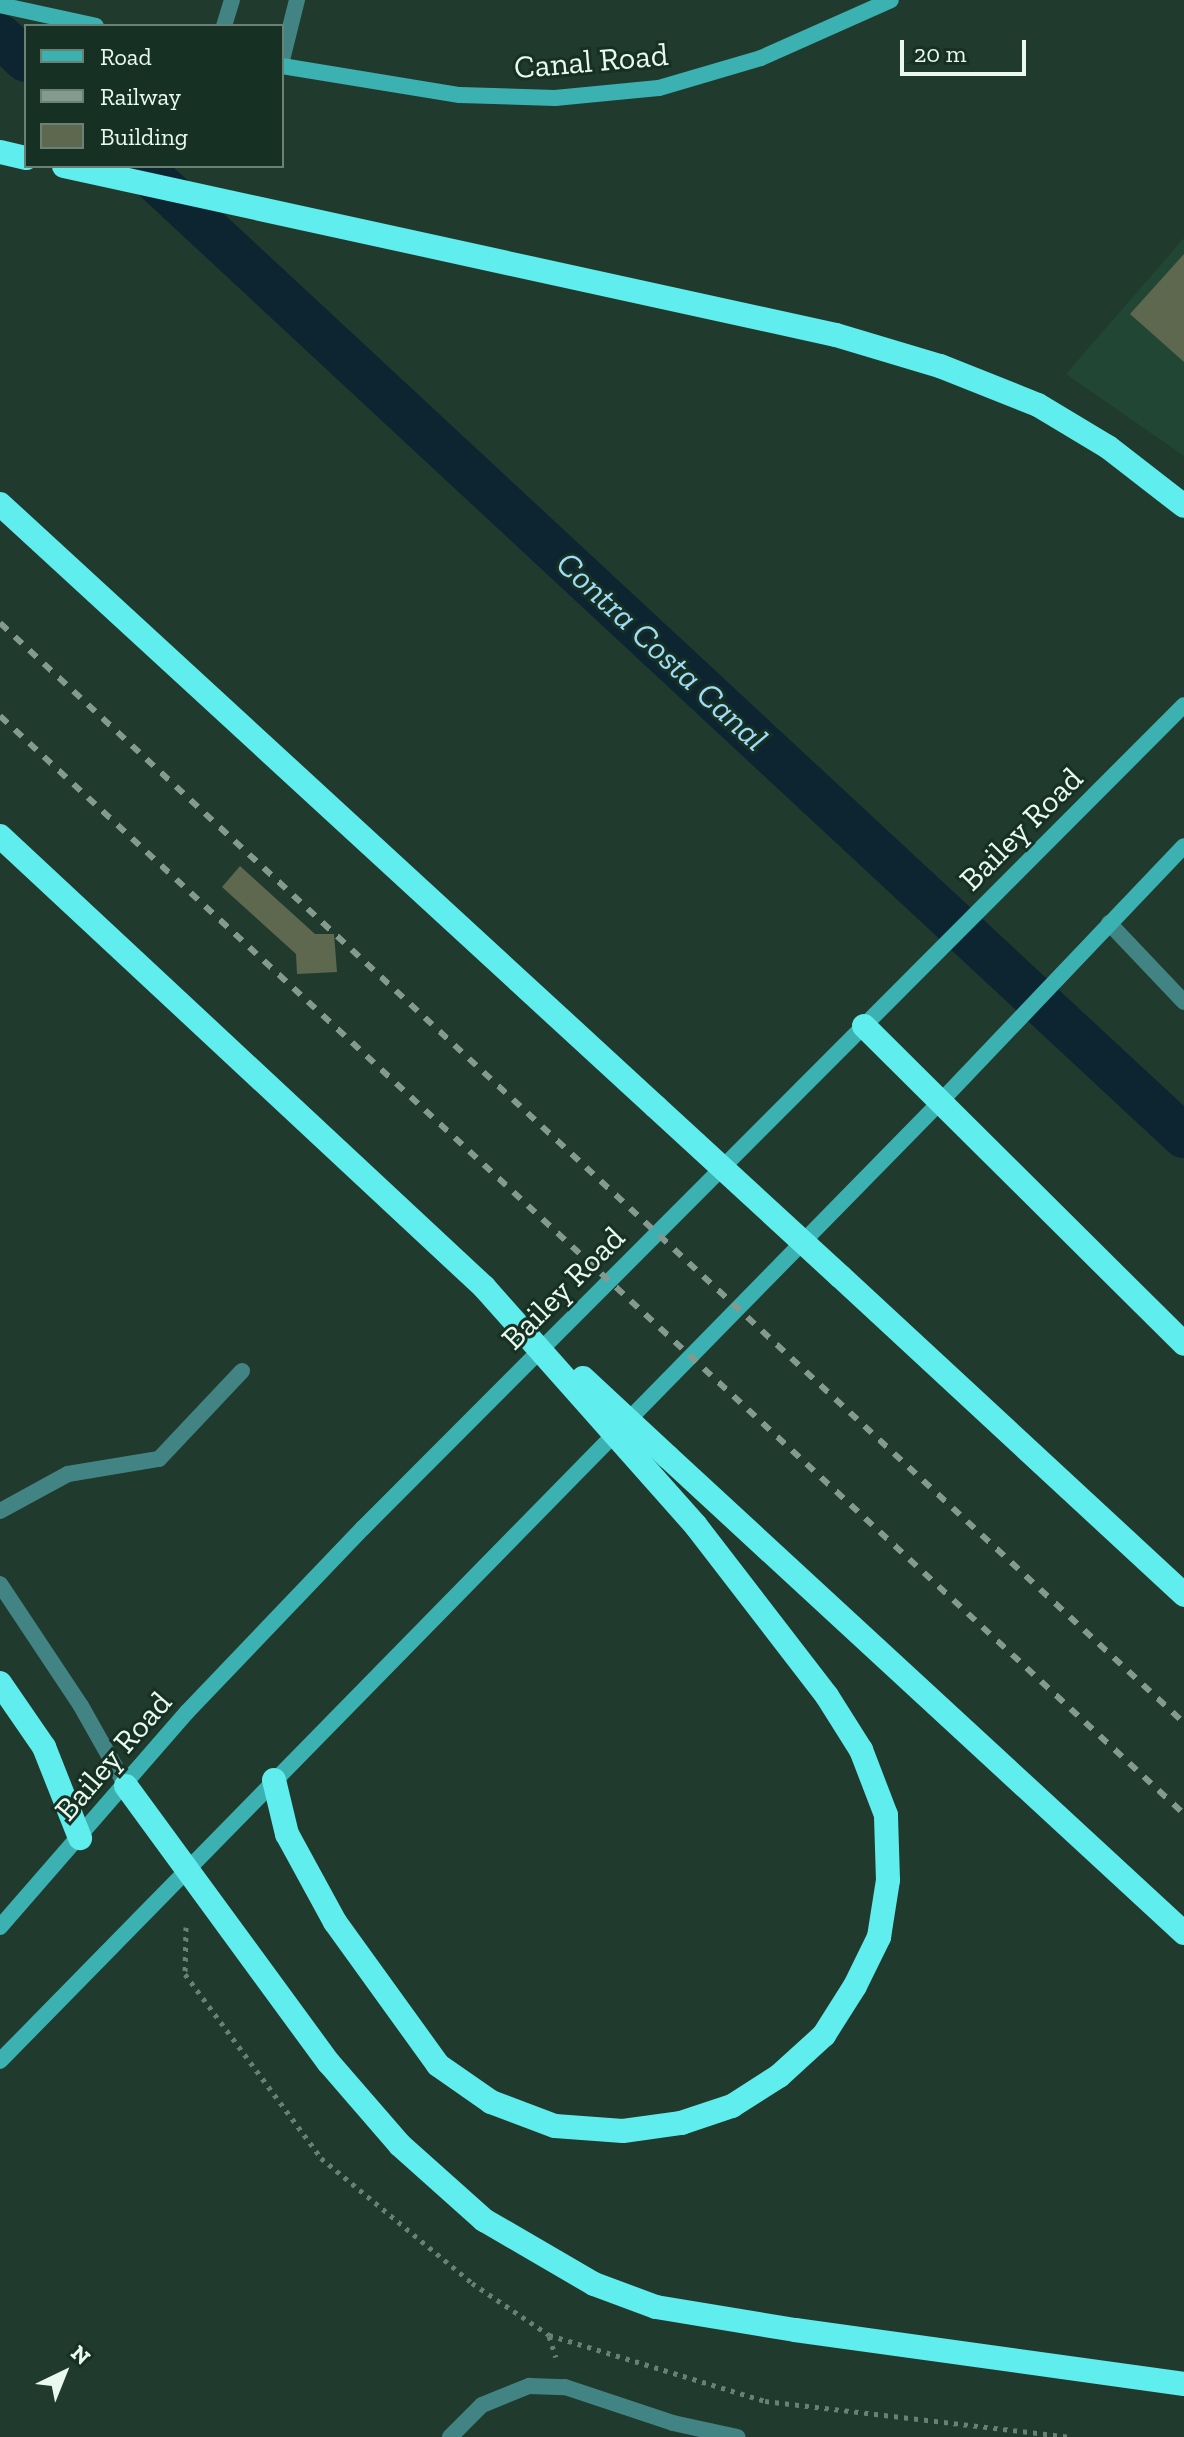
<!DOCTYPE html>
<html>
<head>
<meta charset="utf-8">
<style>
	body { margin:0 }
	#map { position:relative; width:1184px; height:2437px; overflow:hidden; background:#203b2d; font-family:"Zilla Slab",serif }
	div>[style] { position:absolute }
	.built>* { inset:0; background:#224634 }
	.canal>* { height:44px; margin:-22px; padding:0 22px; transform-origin:22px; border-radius:22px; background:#0d2530 }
	.building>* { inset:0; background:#5d684e }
	.path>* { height:5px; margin-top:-2.5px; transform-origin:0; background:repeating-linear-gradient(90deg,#698074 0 4px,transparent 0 10px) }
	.lane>* { height:16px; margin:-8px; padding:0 8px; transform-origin:8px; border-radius:8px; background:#428484 }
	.street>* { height:16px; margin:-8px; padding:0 8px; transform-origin:8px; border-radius:8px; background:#428484 }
	.secondary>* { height:16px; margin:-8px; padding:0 8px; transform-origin:8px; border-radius:8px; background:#3bb1b1 }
	.highway>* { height:24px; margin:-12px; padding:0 12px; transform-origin:12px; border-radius:12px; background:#60eded }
	.rail>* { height:6px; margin-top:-3px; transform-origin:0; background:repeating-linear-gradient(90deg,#859a8f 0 10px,transparent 0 20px) }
	.highway-bridge>* { height:24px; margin:-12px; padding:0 12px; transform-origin:12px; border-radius:12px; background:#60eded }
	span { translate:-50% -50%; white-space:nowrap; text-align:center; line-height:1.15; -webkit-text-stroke:6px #163123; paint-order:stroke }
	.street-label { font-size:32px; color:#e9f9f0 }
	.water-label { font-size:34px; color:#a0dbf8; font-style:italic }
	.legend { position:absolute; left:24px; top:24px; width:260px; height:144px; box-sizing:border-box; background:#163123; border:2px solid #6a8175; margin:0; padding:10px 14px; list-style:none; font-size:24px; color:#e9f9f0 }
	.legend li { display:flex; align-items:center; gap:16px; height:40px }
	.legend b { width:40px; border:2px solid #6a8175 }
	.north { position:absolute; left:24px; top:2333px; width:80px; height:80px; -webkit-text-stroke:6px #163123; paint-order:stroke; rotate:43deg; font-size:22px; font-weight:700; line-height:32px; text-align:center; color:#e9f9f0 }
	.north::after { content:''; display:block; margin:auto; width:28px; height:36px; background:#e9f9f0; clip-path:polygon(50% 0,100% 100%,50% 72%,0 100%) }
	.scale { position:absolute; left:900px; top:40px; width:126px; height:36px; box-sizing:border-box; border:4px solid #e9f9f0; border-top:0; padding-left:10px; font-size:24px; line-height:28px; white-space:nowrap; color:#e9f9f0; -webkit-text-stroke:6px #163123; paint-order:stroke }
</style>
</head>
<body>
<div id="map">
	<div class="built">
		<i style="clip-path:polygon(1184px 238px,1184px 456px,1066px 374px)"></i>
	</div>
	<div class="canal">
		<i style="left:0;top:36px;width:35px;rotate:43deg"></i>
		<i style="left:140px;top:166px;width:1425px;rotate:42.9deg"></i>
	</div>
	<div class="building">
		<i style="clip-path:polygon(1184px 254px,1184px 362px,1130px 314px)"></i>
		<i style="clip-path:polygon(240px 866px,315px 934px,334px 934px,337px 972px,297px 974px,296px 954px,222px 887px)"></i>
	</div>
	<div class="path">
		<i style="left:186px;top:1927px;width:47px;rotate:91.2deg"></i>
		<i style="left:185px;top:1974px;width:229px;rotate:53.5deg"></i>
		<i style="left:321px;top:2158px;width:196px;rotate:39.6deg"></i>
		<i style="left:472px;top:2283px;width:93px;rotate:34deg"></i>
		<i style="left:549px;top:2335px;width:226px;rotate:17deg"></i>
		<i style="left:765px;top:2401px;width:308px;rotate:6.7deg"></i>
		<i style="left:549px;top:2336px;width:22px;rotate:72deg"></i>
	</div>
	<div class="lane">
		<i style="left:1109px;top:923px;width:109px;rotate:46.5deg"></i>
		<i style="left:0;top:1511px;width:77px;rotate:-28.6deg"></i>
		<i style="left:68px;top:1474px;width:92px;rotate:-9.4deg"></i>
		<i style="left:159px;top:1459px;width:121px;rotate:-46.7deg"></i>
		<i style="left:0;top:1584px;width:146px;rotate:56.4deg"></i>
		<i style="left:81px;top:1706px;width:92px;rotate:60.6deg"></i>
	</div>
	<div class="street">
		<i style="left:224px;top:26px;width:27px;rotate:-73deg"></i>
		<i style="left:282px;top:60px;width:62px;rotate:-76deg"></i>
		<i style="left:450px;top:2437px;width:45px;rotate:-45deg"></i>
		<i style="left:482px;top:2405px;width:51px;rotate:-22deg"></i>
		<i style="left:529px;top:2386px;width:36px;rotate:2deg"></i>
		<i style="left:565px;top:2387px;width:114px;rotate:18.4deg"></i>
		<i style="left:673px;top:2423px;width:66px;rotate:12.3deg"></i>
	</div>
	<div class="secondary">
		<i style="left:0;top:5px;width:98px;rotate:12.3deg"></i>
		<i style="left:282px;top:66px;width:180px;rotate:9.3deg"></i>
		<i style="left:460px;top:95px;width:95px;rotate:1.8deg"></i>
		<i style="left:555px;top:98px;width:104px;rotate:-5.5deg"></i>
		<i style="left:659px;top:88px;width:106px;rotate:-16.4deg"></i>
		<i style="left:761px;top:58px;width:142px;rotate:-24deg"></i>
		<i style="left:0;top:1927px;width:285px;rotate:-49deg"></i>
		<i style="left:187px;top:1712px;width:255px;rotate:-46.3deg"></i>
		<i style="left:363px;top:1528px;width:1162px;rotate:-45.07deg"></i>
		<i style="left:0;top:2061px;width:1347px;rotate:-45.57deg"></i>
		<i style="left:943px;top:1099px;width:349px;rotate:-46.4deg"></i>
	</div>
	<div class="highway">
		<i style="left:0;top:152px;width:27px;rotate:13deg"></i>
		<i style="left:64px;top:166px;width:790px;rotate:12.35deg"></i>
		<i style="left:836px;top:335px;width:109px;rotate:16.6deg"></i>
		<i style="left:940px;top:366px;width:105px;rotate:21.7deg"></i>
		<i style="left:1038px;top:405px;width:82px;rotate:31deg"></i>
		<i style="left:1108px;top:447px;width:96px;rotate:37.8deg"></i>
		<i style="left:0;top:504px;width:891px;rotate:42.59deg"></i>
		<i style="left:0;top:836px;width:662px;rotate:42.98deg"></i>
		<i style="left:864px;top:1026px;width:451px;rotate:44.8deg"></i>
		<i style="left:841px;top:1277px;width:468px;rotate:42.8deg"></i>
		<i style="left:668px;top:1457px;width:702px;rotate:42.69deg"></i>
		<i style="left:0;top:1683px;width:78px;rotate:55.5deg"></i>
		<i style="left:44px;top:1747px;width:98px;rotate:68.4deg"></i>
		<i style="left:274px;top:1780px;width:56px;rotate:76.5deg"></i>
		<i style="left:287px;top:1834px;width:100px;rotate:61.4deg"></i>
		<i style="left:335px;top:1922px;width:176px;rotate:54.2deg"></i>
		<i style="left:438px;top:2065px;width:65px;rotate:34.9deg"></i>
		<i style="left:491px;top:2102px;width:68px;rotate:20.6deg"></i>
		<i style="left:555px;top:2126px;width:68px;rotate:4.2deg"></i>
		<i style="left:623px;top:2131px;width:59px;rotate:-7.9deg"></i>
		<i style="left:681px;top:2123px;width:54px;rotate:-18.4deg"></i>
		<i style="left:732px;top:2106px;width:56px;rotate:-32.6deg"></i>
		<i style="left:779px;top:2076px;width:61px;rotate:-42.3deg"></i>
		<i style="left:824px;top:2035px;width:58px;rotate:-57.7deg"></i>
		<i style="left:855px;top:1986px;width:55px;rotate:-63.9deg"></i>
		<i style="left:879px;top:1937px;width:58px;rotate:-81deg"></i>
		<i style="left:888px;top:1880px;width:65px;rotate:-91.8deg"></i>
		<i style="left:886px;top:1815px;width:70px;rotate:-111deg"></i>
		<i style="left:861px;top:1750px;width:64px;rotate:-122.2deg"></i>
		<i style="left:827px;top:1696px;width:215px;rotate:-127.6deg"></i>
		<i style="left:126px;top:1786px;width:343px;rotate:53.8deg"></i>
		<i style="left:329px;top:2063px;width:108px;rotate:49.1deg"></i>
		<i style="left:400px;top:2145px;width:113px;rotate:41.8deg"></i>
		<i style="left:484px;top:2220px;width:127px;rotate:30.2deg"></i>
		<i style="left:594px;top:2284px;width:66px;rotate:20.4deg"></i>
		<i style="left:656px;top:2307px;width:141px;rotate:9.4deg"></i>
		<i style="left:795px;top:2330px;width:393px;rotate:7.9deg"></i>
	</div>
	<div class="rail">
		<i style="left:0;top:623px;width:1616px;rotate:42.89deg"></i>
		<i style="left:0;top:716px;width:1615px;rotate:42.84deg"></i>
	</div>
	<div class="highway-bridge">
		<i style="left:656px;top:1107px;width:251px;rotate:42.6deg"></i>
		<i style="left:484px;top:1287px;width:319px;rotate:48.4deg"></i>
		<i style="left:583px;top:1378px;width:116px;rotate:42.9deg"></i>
	</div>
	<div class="street-label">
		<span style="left:591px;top:61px;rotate:-5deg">Canal Road</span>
		<span style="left:1021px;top:829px;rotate:-45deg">Bailey Road</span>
		<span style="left:563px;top:1288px;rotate:-45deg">Bailey Road</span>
		<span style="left:113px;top:1756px;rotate:-49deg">Bailey Road</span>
	</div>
	<div class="water-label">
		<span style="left:662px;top:651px;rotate:43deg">Contra Costa Canal</span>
	</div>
	<ul class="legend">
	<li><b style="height:10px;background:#3bb1b1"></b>Road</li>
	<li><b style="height:10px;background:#859a8f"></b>Railway</li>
	<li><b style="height:22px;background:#5d684e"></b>Building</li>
	</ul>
	<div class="north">N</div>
	<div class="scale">20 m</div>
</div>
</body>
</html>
